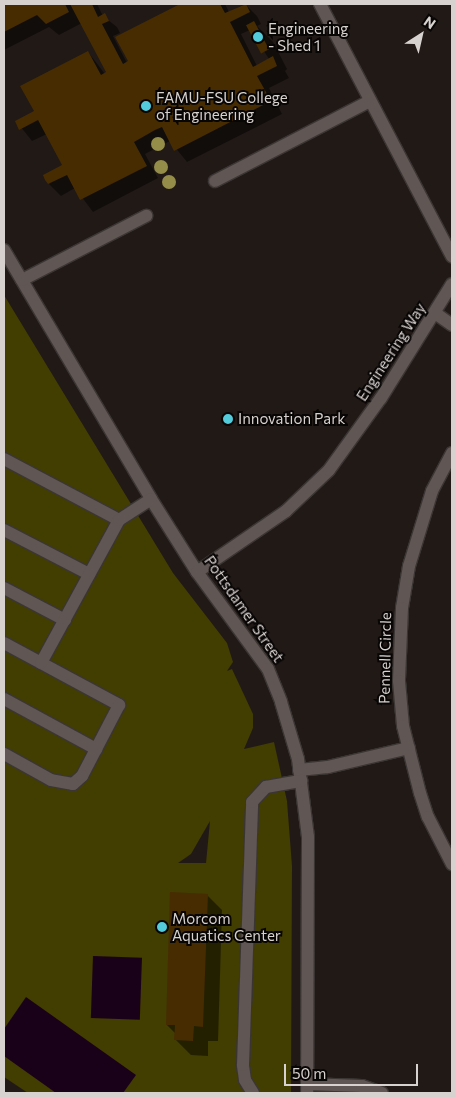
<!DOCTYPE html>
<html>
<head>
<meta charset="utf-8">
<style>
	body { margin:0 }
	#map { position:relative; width:456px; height:1097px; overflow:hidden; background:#211916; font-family:Commissioner,sans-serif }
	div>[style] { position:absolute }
	.green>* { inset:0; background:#423d00 }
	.water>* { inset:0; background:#1a011a; transform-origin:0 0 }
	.shadow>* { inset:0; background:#0007 }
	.building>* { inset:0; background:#472c02; transform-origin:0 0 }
	.roads { filter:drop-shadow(1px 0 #3b3634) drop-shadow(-1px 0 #3b3634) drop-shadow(0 1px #3b3634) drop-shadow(0 -1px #3b3634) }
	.minor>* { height:12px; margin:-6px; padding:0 6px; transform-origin:6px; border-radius:6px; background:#605653 }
	.trees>* { width:14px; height:14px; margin:-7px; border-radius:50%; background:#948c49 }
	.dots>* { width:14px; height:14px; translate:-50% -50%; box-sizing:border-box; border:2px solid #080505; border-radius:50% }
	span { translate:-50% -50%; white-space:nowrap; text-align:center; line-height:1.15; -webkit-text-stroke:4px #080505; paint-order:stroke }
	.poi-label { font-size:15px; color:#d7d1cf }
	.left { translate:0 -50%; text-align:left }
	.street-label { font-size:15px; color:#d7d1cf }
	.frame { position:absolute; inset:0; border:5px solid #d7d1cf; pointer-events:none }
	.north { position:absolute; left:396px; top:10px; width:50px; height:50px; -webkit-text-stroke:4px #080505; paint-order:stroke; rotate:35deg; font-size:14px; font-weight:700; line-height:20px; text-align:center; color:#d7d1cf }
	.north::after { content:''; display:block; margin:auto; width:18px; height:22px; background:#d7d1cf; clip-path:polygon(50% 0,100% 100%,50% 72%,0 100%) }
	.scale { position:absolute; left:284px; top:1064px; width:134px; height:22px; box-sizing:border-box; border:2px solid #d7d1cf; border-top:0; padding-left:6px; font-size:15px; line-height:18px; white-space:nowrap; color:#d7d1cf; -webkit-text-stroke:4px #080505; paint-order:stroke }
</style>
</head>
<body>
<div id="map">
	<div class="green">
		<i style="clip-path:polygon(evenodd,4px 295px,173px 573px,227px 643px,233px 662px,227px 671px,232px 669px,253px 714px,253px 728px,244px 749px,274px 742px,287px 801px,292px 866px,291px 1093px,28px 1093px,4px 1077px,4px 295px,210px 821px,206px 863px,178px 863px,191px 854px,210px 821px)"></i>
	</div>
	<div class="water">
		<i style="left:93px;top:956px;width:49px;height:62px;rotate:2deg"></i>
		<i style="clip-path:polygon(26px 997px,136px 1075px,123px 1093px,56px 1093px,4px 1056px,4px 1029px)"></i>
	</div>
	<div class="shadow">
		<i style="clip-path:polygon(evenodd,4px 4px,97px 4px,103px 16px,117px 27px,120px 33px,113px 36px,127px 63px,129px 62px,117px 38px,183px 4px,225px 4px,229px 12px,245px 4px,257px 16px,261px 24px,257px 26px,273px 42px,287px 69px,285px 71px,289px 78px,269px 88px,282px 114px,187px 162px,170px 141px,168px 142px,145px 154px,158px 178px,93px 212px,75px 188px,61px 196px,49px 184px,63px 166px,47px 134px,32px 141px,16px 121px,35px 112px,88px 52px,105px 74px,108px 73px,82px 23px,59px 35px,49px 27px,4px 50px,4px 4px,250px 30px,269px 59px,257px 66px,241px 34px,250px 30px)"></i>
		<i style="clip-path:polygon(207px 895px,222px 910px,218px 1041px,208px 1041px,208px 1056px,191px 1055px,176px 1040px,176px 1034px,167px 1025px)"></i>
	</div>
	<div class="building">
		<i style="clip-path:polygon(4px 4px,65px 4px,69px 12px,46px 24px,37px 15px,4px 32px)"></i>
		<i style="clip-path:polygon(70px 4px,92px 4px,98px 17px,105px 13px,109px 21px,102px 24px,123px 64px,128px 61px,115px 37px,180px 4px,220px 4px,225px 13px,246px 4px,250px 12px,230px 22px,253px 67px,273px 56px,277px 66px,257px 76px,271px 101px,174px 151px,162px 127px,155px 130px,134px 142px,147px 166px,80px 200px,67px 175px,48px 184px,45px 180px,43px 175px,62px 165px,38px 120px,19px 130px,15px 121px,34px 111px,20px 86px,88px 51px,101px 75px,106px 72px)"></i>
		<i style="left:254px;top:21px;width:32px;height:9px;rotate:62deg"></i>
		<i style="clip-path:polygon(170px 892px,208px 894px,203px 1027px,194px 1026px,193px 1041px,174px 1040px,175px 1025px,166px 1025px)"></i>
	</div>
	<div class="roads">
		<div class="minor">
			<i style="left:320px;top:4px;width:285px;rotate:62.4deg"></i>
			<i style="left:215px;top:181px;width:174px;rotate:-27.3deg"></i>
			<i style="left:4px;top:250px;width:289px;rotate:59.4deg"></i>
			<i style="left:151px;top:499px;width:86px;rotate:57.8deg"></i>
			<i style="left:197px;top:572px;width:120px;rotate:53.8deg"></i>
			<i style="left:268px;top:669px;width:35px;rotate:68deg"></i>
			<i style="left:281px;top:702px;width:59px;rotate:73.4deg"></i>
			<i style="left:298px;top:759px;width:79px;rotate:82.7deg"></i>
			<i style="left:308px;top:837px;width:256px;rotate:90.2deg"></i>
			<i style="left:22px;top:280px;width:140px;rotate:-27.3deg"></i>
			<i style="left:435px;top:313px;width:21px;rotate:35deg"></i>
			<i style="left:452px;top:453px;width:43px;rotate:117.8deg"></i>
			<i style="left:432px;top:491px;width:78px;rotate:107deg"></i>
			<i style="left:409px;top:566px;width:43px;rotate:99.5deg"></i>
			<i style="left:402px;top:608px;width:73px;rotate:92.4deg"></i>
			<i style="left:399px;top:681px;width:45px;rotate:84.9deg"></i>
			<i style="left:403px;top:726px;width:69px;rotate:75.8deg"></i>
			<i style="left:420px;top:793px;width:25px;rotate:72deg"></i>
			<i style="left:428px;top:817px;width:53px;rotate:62.9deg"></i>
			<i style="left:4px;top:459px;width:130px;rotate:27.9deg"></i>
			<i style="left:4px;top:530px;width:96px;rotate:27.4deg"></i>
			<i style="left:197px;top:572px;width:108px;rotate:-34.4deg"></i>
			<i style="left:286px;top:511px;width:59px;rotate:-43.6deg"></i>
			<i style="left:329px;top:470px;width:89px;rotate:-54.2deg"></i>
			<i style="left:381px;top:398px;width:134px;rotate:-58.1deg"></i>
			<i style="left:4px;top:588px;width:69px;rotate:27.7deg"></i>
			<i style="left:4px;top:643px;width:131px;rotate:28.3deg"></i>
			<i style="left:119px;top:705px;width:80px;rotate:117.5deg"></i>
			<i style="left:82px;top:776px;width:12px;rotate:138deg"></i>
			<i style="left:73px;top:784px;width:22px;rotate:-170deg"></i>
			<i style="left:51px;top:780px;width:54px;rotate:-151deg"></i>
			<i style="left:41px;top:663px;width:163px;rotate:-61.4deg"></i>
			<i style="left:119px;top:520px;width:38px;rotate:-33deg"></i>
			<i style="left:4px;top:699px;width:105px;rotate:28.5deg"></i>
			<i style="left:299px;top:770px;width:29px;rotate:-6deg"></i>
			<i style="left:328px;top:767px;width:83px;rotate:-13.2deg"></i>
			<i style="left:307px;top:1084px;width:55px;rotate:2.1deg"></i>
			<i style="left:362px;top:1086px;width:21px;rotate:19deg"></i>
			<i style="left:253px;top:1093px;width:15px;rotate:-122deg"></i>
			<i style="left:245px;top:1080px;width:15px;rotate:-98deg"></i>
			<i style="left:243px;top:1065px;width:263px;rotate:-88deg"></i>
			<i style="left:252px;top:802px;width:21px;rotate:-47deg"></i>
			<i style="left:266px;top:787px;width:36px;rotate:-10deg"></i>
		</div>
	</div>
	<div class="trees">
		<i style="left:158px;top:144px"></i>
		<i style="left:161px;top:167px"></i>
		<i style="left:169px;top:182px"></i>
	</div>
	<div class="dots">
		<i style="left:258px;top:37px;background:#53cbdb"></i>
		<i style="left:146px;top:106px;background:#53cbdb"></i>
		<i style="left:228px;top:419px;background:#53cbdb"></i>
		<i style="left:162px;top:927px;background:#53cbdb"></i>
	</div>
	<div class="poi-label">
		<span class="left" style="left:268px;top:37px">Engineering<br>- Shed 1</span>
		<span class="left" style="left:156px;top:106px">FAMU-FSU College<br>of Engineering</span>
		<span class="left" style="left:238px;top:419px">Innovation Park</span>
		<span class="left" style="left:172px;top:927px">Morcom<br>Aquatics Center</span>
	</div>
	<div class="street-label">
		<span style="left:391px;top:352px;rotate:-57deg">Engineering Way</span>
		<span style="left:244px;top:609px;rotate:55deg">Pottsdamer Street</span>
		<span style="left:385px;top:658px;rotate:-89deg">Pennell Circle</span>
	</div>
	<div class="frame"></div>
	<div class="north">N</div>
	<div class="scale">50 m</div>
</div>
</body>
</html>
